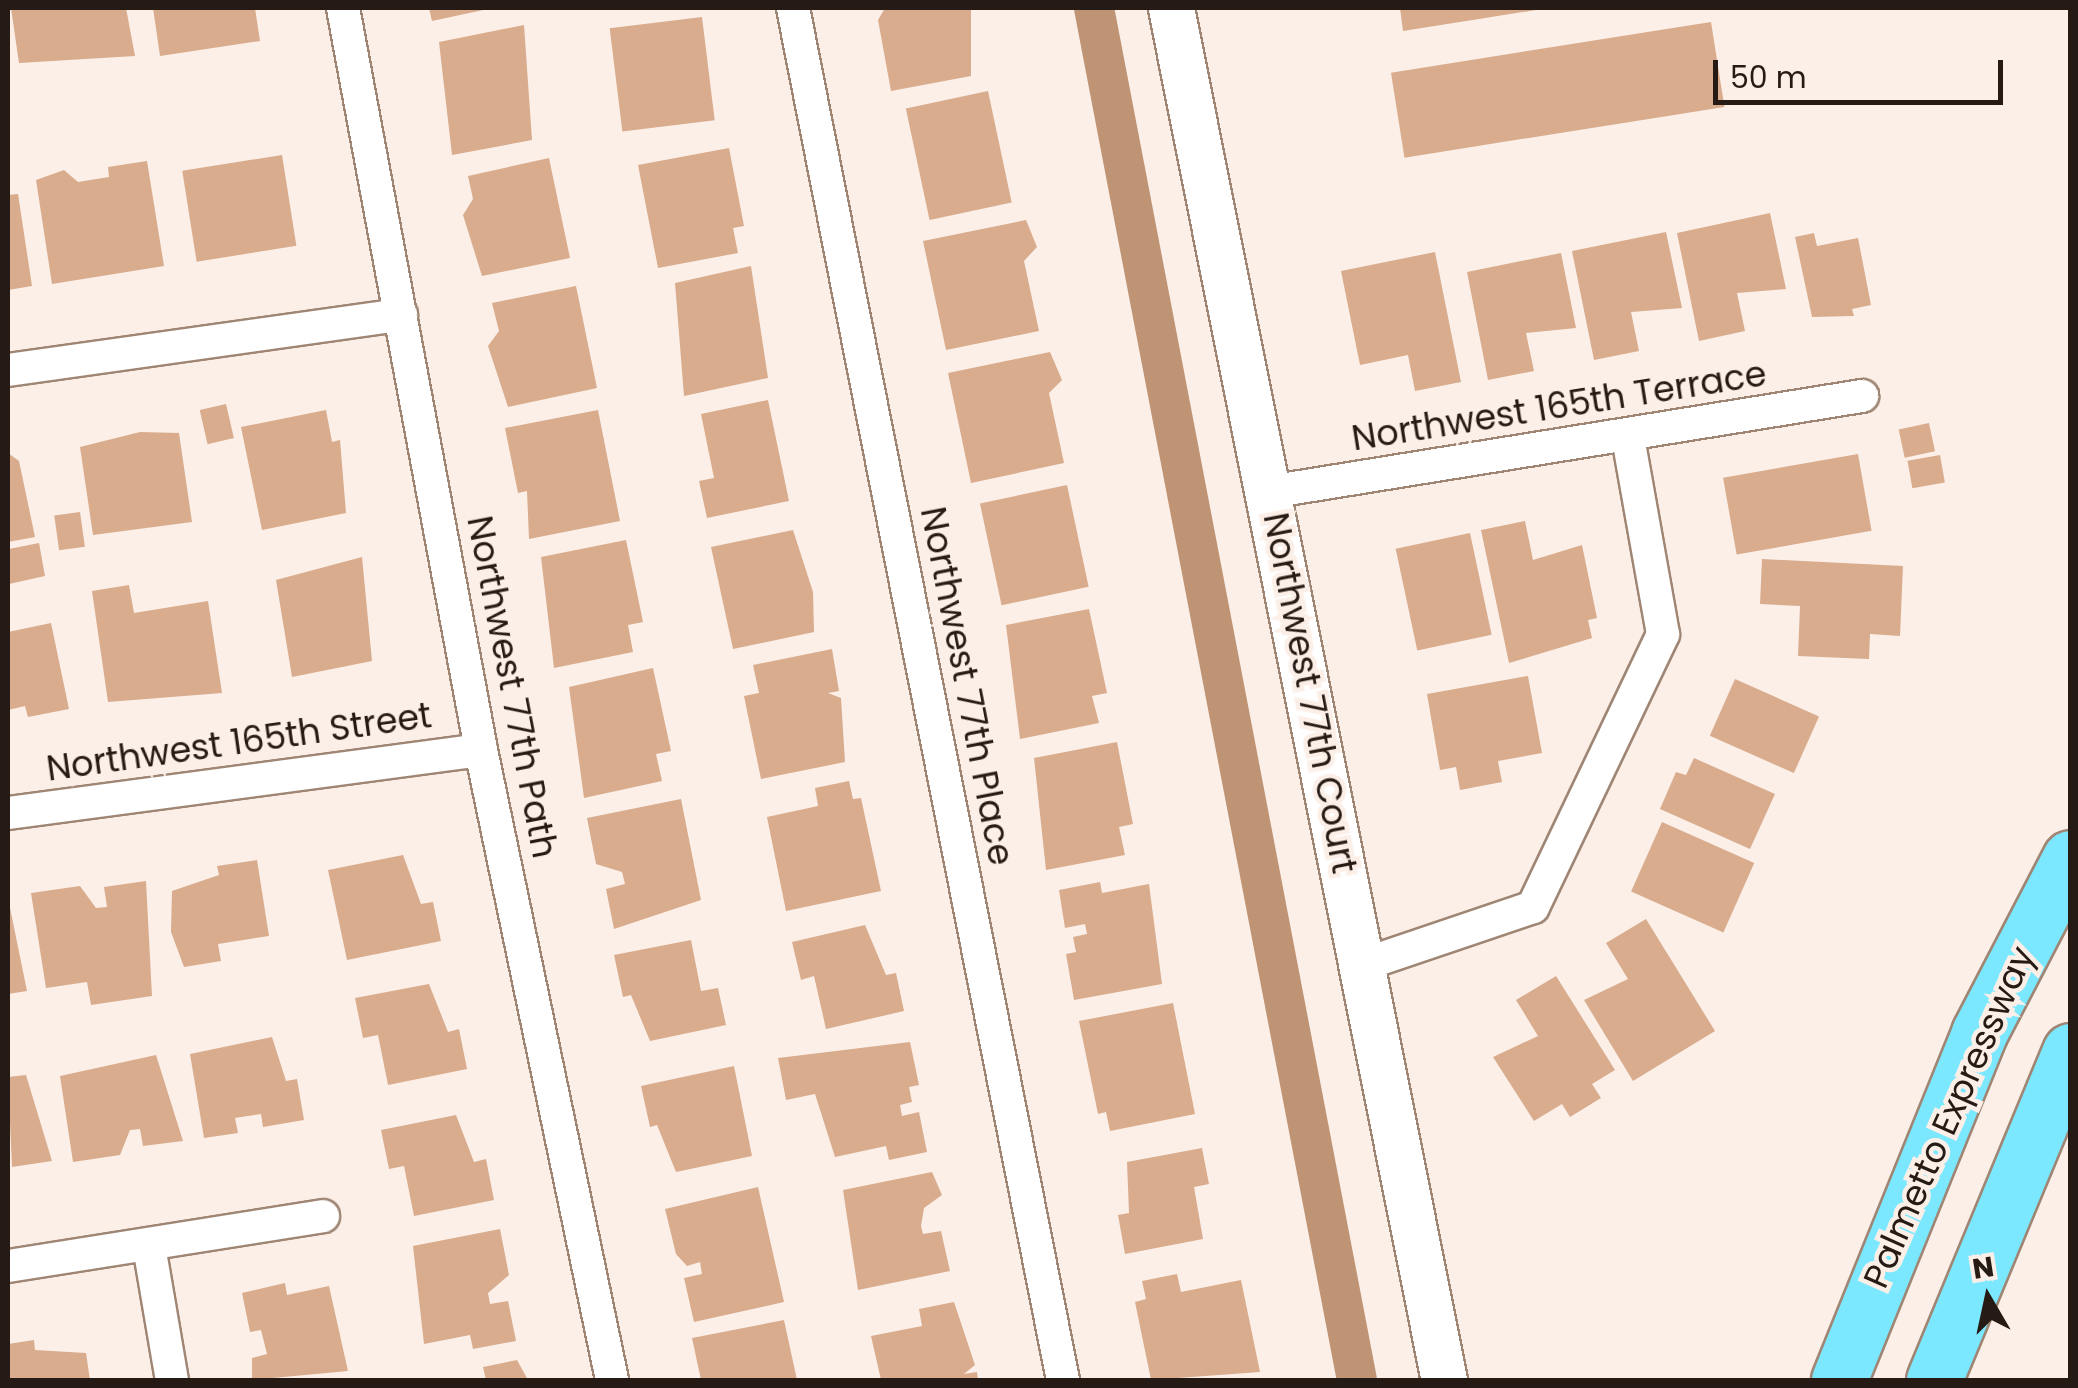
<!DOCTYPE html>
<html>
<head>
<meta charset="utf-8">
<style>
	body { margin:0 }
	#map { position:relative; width:2078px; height:1388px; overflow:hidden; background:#fbefe8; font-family:Poppins,sans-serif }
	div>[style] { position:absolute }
	.canal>* { height:40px; margin:-20px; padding:0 20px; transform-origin:20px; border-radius:20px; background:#bf9475 }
	.building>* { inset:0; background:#d9ac8d; transform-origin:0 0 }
	.roads { filter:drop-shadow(2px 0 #9f8674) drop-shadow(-2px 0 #9f8674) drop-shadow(0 2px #9f8674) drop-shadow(0 -2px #9f8674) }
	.street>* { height:32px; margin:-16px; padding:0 16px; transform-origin:16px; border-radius:16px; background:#fff }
	.secondary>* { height:45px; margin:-22.5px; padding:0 22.5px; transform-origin:22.5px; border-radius:22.5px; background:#fff }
	.highway>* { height:55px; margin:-27.5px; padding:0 27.5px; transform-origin:27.5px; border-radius:27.5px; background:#7ce8ff }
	span { translate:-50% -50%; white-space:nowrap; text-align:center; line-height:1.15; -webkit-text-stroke:9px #fbefe8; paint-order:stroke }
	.street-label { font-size:35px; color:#251b14 }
	.frame { position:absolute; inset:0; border:10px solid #251b14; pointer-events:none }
	.north { position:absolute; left:1938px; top:1248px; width:100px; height:100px; -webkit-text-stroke:8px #fbefe8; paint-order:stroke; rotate:351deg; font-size:28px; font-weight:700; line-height:40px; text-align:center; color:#251b14 }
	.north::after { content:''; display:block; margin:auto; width:35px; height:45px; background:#251b14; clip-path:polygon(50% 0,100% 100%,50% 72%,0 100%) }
	.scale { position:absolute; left:1713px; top:60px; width:290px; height:45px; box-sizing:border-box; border:5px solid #251b14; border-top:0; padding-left:12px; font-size:30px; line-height:35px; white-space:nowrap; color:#251b14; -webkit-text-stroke:8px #fbefe8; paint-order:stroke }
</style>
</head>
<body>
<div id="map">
	<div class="canal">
		<i style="left:1094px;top:8px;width:1397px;rotate:79.15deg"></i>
	</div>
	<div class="building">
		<i style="clip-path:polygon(11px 8px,126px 8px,135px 56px,19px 63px)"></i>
		<i style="clip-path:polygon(153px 8px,255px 8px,260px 41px,160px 56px)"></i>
		<i style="clip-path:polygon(429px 8px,488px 8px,488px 9px,432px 21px)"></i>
		<i style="clip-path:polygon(885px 8px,971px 8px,971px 76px,891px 91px,878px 20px)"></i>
		<i style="clip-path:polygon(1400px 8px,1535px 8px,1536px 10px,1403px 31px)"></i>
		<i style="left:702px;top:17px;width:104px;height:93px;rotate:83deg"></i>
		<i style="left:1711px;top:22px;width:86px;height:324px;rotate:81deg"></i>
		<i style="clip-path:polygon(524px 25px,532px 140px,452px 155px,439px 42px)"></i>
		<i style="left:988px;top:91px;width:114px;height:84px;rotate:78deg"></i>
		<i style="clip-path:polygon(729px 148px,744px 226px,733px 228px,738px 253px,658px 268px,638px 165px)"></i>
		<i style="left:282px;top:155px;width:92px;height:101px;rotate:81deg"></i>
		<i style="clip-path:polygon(549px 158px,570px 258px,482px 276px,463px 215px,473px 199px,468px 176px)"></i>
		<i style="clip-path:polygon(147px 161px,164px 266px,52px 284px,36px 180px,64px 170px,78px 182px,109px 177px,108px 167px)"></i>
		<i style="clip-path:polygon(18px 194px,32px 286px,8px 290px,8px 195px)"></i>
		<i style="clip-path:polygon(1770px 213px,1786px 289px,1737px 293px,1745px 331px,1699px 341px,1677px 233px)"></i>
		<i style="clip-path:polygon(1026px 220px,1037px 247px,1024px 261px,1039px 331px,946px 350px,923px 241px)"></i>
		<i style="clip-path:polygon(1666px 232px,1682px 308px,1631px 312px,1639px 351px,1594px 360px,1572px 251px)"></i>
		<i style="clip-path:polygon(1814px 233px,1817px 246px,1858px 238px,1871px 305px,1852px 309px,1854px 316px,1812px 317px,1795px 237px)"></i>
		<i style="clip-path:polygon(1435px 252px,1461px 382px,1415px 391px,1408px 355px,1360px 365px,1341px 271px)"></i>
		<i style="clip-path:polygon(1561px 253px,1576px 328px,1526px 333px,1534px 371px,1488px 380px,1467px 272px)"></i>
		<i style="clip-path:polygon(751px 266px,768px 378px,684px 396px,675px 283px)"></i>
		<i style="clip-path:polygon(576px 286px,597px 388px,508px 407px,488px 346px,499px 331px,492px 303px)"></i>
		<i style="clip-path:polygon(1050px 352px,1062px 380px,1049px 393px,1064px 463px,971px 483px,948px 373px)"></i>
		<i style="clip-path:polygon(768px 400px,789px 501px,707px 518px,699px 481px,714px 478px,701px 414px)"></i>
		<i style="left:226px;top:404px;width:35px;height:27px;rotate:77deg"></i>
		<i style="clip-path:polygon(326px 410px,332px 442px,340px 440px,346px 513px,262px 530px,241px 427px)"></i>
		<i style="clip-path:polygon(598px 410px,620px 521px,529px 539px,527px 491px,518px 493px,505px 428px)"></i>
		<i style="left:1929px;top:423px;width:29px;height:31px;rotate:78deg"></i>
		<i style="clip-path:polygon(140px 432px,179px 433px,192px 522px,93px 535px,80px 447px)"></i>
		<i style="clip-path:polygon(8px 453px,19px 461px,35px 537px,8px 542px)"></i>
		<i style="left:1858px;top:454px;width:78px;height:137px;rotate:80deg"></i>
		<i style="left:1940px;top:455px;width:28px;height:33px;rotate:80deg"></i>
		<i style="left:1067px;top:485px;width:104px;height:89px;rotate:78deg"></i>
		<i style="left:80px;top:512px;width:35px;height:26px;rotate:82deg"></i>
		<i style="clip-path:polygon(1525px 521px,1533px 560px,1582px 545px,1597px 618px,1588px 620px,1592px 638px,1509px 663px,1481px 530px)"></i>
		<i style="clip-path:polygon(793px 530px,813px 592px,814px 632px,733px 649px,711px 547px)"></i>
		<i style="left:1470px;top:533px;width:104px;height:76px;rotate:78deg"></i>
		<i style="clip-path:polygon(626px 540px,643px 622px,628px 625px,633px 652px,554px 668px,541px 557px)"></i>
		<i style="clip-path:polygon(39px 543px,45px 576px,9px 584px,9px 549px)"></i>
		<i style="clip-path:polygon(362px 557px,372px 661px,292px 677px,276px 580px)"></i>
		<i style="clip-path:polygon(1762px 559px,1903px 566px,1900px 636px,1870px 634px,1869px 659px,1798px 656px,1800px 606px,1760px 604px)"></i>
		<i style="clip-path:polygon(129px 585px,134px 613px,208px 601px,222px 693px,108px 702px,92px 591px)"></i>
		<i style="clip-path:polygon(1089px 609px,1107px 693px,1092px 696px,1099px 723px,1020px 739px,1006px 625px)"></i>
		<i style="clip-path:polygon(51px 623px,69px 709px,28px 717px,25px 706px,8px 710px,8px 632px)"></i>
		<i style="clip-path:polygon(832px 649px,839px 691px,828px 693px,841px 698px,845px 762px,761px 779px,744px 696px,759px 693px,753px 665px)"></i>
		<i style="clip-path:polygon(653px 668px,671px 751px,656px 754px,662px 781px,584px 798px,569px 687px)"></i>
		<i style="clip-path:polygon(1528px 676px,1542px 753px,1498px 761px,1502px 782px,1460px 790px,1456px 767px,1440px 770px,1427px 694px)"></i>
		<i style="left:1735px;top:679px;width:92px;height:62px;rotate:24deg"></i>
		<i style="clip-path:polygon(1117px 742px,1133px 824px,1119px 827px,1125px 855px,1046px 870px,1034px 758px)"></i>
		<i style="clip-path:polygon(1694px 758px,1775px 794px,1750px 849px,1660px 809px,1676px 772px,1686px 775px)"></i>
		<i style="clip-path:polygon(849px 781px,853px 799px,861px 798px,881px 891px,786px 911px,767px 817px,818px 806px,815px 788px)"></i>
		<i style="clip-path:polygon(681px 799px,701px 900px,614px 929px,606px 889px,625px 884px,622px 872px,596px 864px,587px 818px)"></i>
		<i style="left:1662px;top:822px;width:101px;height:76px;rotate:24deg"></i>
		<i style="clip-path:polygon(403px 855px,421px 904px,433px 902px,441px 941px,347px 960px,328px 870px)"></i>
		<i style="clip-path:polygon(257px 860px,269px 936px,218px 944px,221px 961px,184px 967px,171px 932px,172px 891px,219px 875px,217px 866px)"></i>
		<i style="clip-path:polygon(146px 881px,152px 996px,91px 1005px,87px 982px,46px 988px,31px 893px,80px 886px,96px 908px,107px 907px,104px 887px)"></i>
		<i style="clip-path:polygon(1100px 882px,1102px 893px,1149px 884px,1162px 984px,1074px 1000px,1066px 954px,1076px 952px,1073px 937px,1087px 934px,1085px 924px,1065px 928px,1059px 890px)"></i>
		<i style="clip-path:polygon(8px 898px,27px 991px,8px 994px)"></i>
		<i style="clip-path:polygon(1646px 919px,1715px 1031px,1633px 1081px,1584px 1000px,1628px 979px,1606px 943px)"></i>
		<i style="clip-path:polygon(865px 925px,886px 975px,896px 973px,904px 1011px,826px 1029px,814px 976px,801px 980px,792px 942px)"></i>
		<i style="clip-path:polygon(691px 940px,701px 991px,718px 988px,726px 1025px,650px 1041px,631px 995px,623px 997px,614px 955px)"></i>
		<i style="clip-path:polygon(1556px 976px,1615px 1070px,1592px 1084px,1601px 1098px,1570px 1117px,1562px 1104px,1534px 1121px,1493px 1057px,1538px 1036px,1516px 1000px)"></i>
		<i style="clip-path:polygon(429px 984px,448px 1032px,459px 1029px,467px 1069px,388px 1085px,378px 1035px,363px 1038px,355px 998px)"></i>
		<i style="clip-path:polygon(1173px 1003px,1195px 1114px,1110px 1131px,1106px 1112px,1098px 1114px,1079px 1021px)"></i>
		<i style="clip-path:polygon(272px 1037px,286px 1081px,297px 1079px,304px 1120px,263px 1127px,261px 1114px,235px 1118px,238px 1133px,204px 1138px,190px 1054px)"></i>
		<i style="clip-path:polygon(910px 1042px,919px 1085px,909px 1087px,912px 1102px,900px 1105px,902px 1116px,919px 1112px,927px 1152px,889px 1160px,886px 1146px,835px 1157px,815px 1094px,786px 1100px,778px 1058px)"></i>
		<i style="clip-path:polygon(156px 1055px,183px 1141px,143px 1146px,140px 1129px,130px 1130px,120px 1155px,73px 1162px,60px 1076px)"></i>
		<i style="clip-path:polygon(734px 1066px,752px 1156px,676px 1172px,657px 1125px,650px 1127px,641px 1086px)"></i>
		<i style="clip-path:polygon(26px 1075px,52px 1161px,12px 1167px,8px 1077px)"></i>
		<i style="clip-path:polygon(456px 1115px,474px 1162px,486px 1159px,494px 1200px,414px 1216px,404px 1166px,389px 1169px,381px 1130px)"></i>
		<i style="clip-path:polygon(1202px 1148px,1209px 1184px,1194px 1187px,1203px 1239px,1125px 1254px,1118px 1215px,1129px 1213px,1127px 1162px)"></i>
		<i style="clip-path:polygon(932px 1172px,942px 1195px,924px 1208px,921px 1226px,923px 1234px,941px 1231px,950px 1271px,858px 1290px,843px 1190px)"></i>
		<i style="clip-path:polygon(758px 1187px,784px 1302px,694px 1322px,684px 1278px,702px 1274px,700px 1262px,687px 1266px,676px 1254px,665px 1209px)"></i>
		<i style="clip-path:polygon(500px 1229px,509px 1275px,488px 1293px,490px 1304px,508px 1301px,516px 1341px,473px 1349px,470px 1335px,424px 1344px,413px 1246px)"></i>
		<i style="clip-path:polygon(1177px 1274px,1181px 1292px,1241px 1280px,1260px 1372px,1151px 1380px,1135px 1302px,1146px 1299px,1142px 1281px)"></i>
		<i style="clip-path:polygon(285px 1283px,287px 1295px,329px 1286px,348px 1371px,252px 1380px,252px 1358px,267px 1354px,261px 1330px,250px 1332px,242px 1293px)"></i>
		<i style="clip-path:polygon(954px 1302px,975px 1365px,964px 1374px,977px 1372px,978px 1380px,881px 1380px,871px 1336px,922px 1326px,919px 1309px)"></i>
		<i style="clip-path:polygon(784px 1320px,797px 1380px,701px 1380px,692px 1338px)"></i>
		<i style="clip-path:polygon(34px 1340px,35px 1350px,86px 1353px,90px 1380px,8px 1380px,8px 1344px)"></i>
		<i style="clip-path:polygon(517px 1360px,528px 1380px,486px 1380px,483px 1367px)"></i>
	</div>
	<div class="roads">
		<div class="street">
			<i style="left:343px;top:8px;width:755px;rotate:79.46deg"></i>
			<i style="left:481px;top:750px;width:643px;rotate:78.25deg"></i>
			<i style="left:793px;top:8px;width:1398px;rotate:78.87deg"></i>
			<i style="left:8px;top:370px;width:397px;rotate:-8deg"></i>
			<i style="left:1269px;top:492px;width:601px;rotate:-9.2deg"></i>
			<i style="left:8px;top:813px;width:477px;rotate:-7.6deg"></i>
			<i style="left:1365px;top:964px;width:177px;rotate:-18.7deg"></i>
			<i style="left:1533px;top:907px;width:302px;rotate:-64.5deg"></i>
			<i style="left:1663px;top:634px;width:199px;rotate:-100.1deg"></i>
			<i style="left:149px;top:1246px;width:136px;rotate:80.3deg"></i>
			<i style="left:8px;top:1266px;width:319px;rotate:-9deg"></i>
		</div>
		<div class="secondary">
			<i style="left:1171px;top:8px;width:1399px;rotate:78.75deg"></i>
		</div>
		<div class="highway">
			<i style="left:1839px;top:1380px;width:374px;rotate:-68deg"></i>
			<i style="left:1979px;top:1033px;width:197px;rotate:-62.5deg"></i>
			<i style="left:1934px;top:1380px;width:356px;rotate:-67.5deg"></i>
		</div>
	</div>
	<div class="street-label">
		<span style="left:1559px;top:406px;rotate:-9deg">Northwest 165th Terrace</span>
		<span style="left:967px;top:686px;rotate:79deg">Northwest 77th Place</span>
		<span style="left:512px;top:687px;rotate:79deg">Northwest 77th Path</span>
		<span style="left:1310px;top:693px;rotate:79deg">Northwest 77th Court</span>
		<span style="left:239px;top:742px;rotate:-8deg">Northwest 165th Street</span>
		<span style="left:1949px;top:1117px;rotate:-66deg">Palmetto Expressway</span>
	</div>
	<div class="frame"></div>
	<div class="north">N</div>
	<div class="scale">50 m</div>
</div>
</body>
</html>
